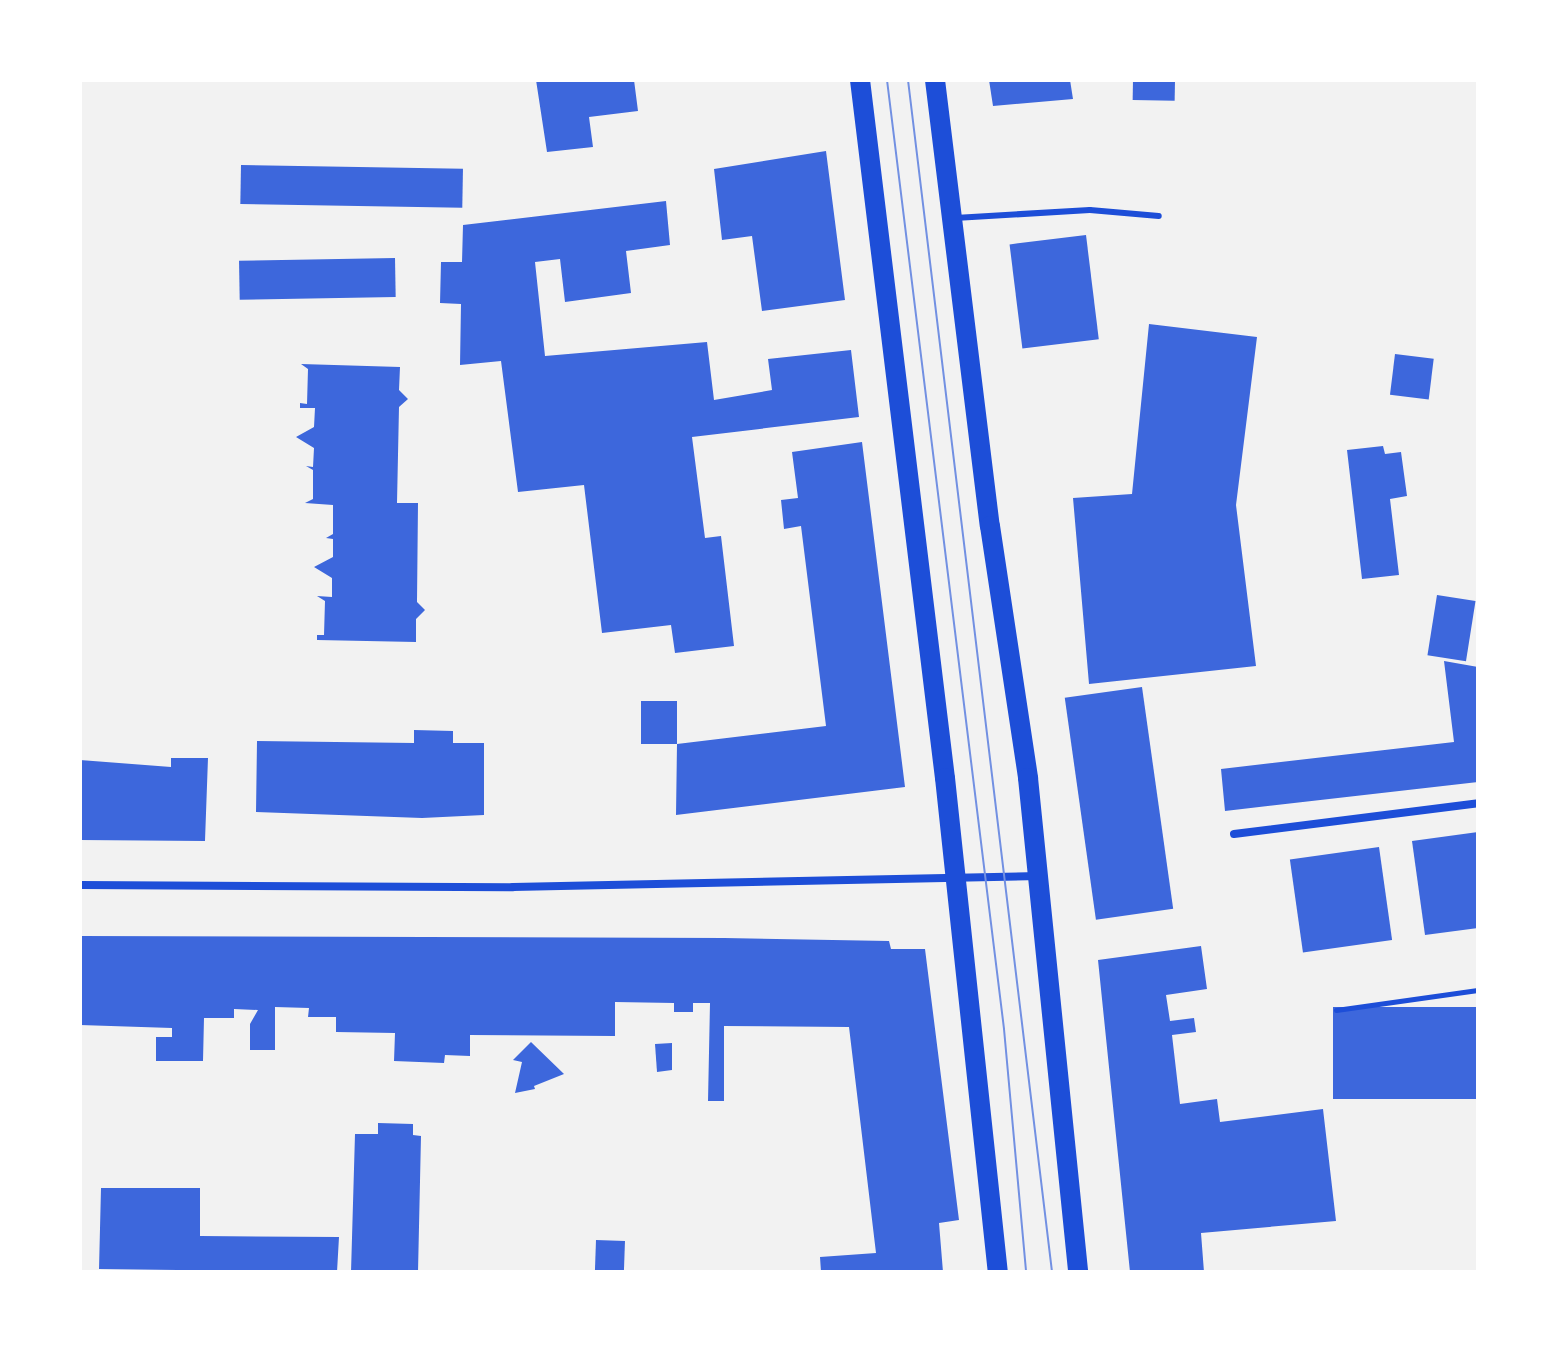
<!DOCTYPE html>
<html>
<head>
<meta charset="utf-8">
<style>
	body { margin:0 }
	#map { position:relative; width:1558px; height:1352px; overflow:hidden; background:#f2f2f2; font-family:"Fira Sans Condensed",sans-serif }
	div>[style] { position:absolute }
	.building>* { inset:0; background:#3d67dc; transform-origin:0 0 }
	.path>* { height:5px; margin:-2.5px; padding:0 2.5px; transform-origin:2.5px; border-radius:2.5px; background:#1d4ed8 }
	.service>* { height:6px; margin:-3px; padding:0 3px; transform-origin:3px; border-radius:3px; background:#1d4ed8 }
	.minor>* { height:8px; margin:-4px; padding:0 4px; transform-origin:4px; border-radius:4px; background:#1d4ed8 }
	.primary>* { height:20px; margin:-10px; padding:0 10px; transform-origin:10px; border-radius:10px; background:#1d4ed8 }
	.tram>* { height:2px; margin:-1px; padding:0 1px; transform-origin:1px; border-radius:1px; background:#7290e2 }
	span { translate:-50% -50%; white-space:nowrap; text-align:center; line-height:1.15; -webkit-text-stroke:6px #fff; paint-order:stroke }
	.frame { position:absolute; inset:0; border:82px solid #fff; pointer-events:none }
</style>
</head>
<body>
<div id="map">
	<div class="building">
		<i style="clip-path:polygon(536px 80px,634px 80px,638px 111px,589px 117px,593px 147px,547px 152px)"></i>
		<i style="clip-path:polygon(989px 80px,1070px 80px,1073px 99px,993px 106px)"></i>
		<i style="left:1133px;top:80px;width:42px;height:20px;rotate:1deg"></i>
		<i style="clip-path:polygon(826px 151px,845px 300px,762px 311px,752px 236px,722px 240px,714px 169px)"></i>
		<i style="left:241px;top:165px;width:222px;height:39px;rotate:1deg"></i>
		<i style="clip-path:polygon(666px 201px,670px 245px,626px 251px,631px 293px,565px 302px,560px 259px,535px 262px,545px 356px,707px 342px,714px 400px,772px 390px,768px 359px,851px 350px,859px 417px,692px 437px,705px 538px,721px 536px,734px 646px,675px 653px,671px 625px,602px 633px,584px 485px,518px 492px,501px 361px,460px 365px,461px 304px,440px 303px,441px 262px,462px 262px,463px 225px)"></i>
		<i style="left:1086px;top:235px;width:105px;height:77px;rotate:83deg"></i>
		<i style="left:395px;top:258px;width:39px;height:156px;rotate:89deg"></i>
		<i style="clip-path:polygon(1149px 324px,1257px 337px,1236px 505px,1256px 666px,1089px 684px,1073px 498px,1132px 494px)"></i>
		<i style="left:1395px;top:354px;width:39px;height:41px;rotate:7deg"></i>
		<i style="clip-path:polygon(301px 364px,400px 367px,399px 390px,408px 399px,399px 407px,397px 503px,418px 503px,417px 602px,425px 610px,416px 619px,416px 642px,317px 640px,317px 635px,324px 635px,325px 601px,317px 596px,332px 597px,332px 578px,314px 567px,333px 557px,333px 539px,326px 538px,333px 534px,333px 505px,305px 503px,313px 499px,313px 470px,306px 466px,313px 467px,314px 448px,296px 437px,314px 427px,315px 408px,300px 408px,300px 403px,307px 404px,308px 369px)"></i>
		<i style="clip-path:polygon(862px 442px,905px 787px,676px 815px,677px 744px,826px 726px,801px 526px,784px 529px,781px 500px,798px 498px,792px 452px)"></i>
		<i style="clip-path:polygon(1383px 446px,1385px 454px,1401px 452px,1407px 496px,1390px 499px,1399px 575px,1362px 579px,1347px 450px)"></i>
		<i style="left:1437px;top:595px;width:39px;height:61px;rotate:9deg"></i>
		<i style="clip-path:polygon(1444px 661px,1478px 667px,1478px 782px,1225px 811px,1221px 769px,1454px 742px)"></i>
		<i style="left:1142px;top:687px;width:224px;height:78px;rotate:82deg"></i>
		<i style="left:641px;top:701px;width:36px;height:43px"></i>
		<i style="clip-path:polygon(414px 730px,453px 731px,453px 743px,484px 743px,484px 815px,422px 818px,256px 812px,257px 741px,414px 743px)"></i>
		<i style="clip-path:polygon(171px 758px,208px 758px,205px 841px,80px 840px,80px 760px,171px 767px)"></i>
		<i style="clip-path:polygon(1478px 832px,1478px 928px,1425px 935px,1412px 841px)"></i>
		<i style="left:1379px;top:847px;width:94px;height:90px;rotate:82deg"></i>
		<i style="clip-path:polygon(80px 936px,724px 938px,889px 941px,891px 949px,925px 949px,959px 1220px,939px 1223px,943px 1272px,821px 1272px,820px 1257px,876px 1253px,849px 1027px,724px 1026px,724px 1101px,708px 1101px,710px 1003px,693px 1003px,693px 1012px,674px 1012px,674px 1003px,615px 1002px,615px 1036px,470px 1035px,470px 1056px,445px 1055px,444px 1063px,394px 1061px,395px 1033px,336px 1032px,336px 1017px,308px 1017px,309px 1008px,275px 1007px,275px 1050px,250px 1050px,250px 1024px,258px 1010px,234px 1009px,234px 1018px,204px 1018px,203px 1061px,156px 1061px,156px 1037px,172px 1037px,172px 1028px,80px 1025px)"></i>
		<i style="clip-path:polygon(1201px 946px,1207px 989px,1166px 995px,1170px 1021px,1194px 1018px,1196px 1032px,1172px 1035px,1180px 1104px,1217px 1099px,1220px 1122px,1323px 1109px,1336px 1221px,1201px 1233px,1204px 1272px,1130px 1272px,1098px 960px)"></i>
		<i style="left:1478px;top:1007px;width:92px;height:145px;rotate:90deg"></i>
		<i style="clip-path:polygon(531px 1042px,564px 1074px,534px 1086px,535px 1089px,515px 1093px,522px 1062px,513px 1060px)"></i>
		<i style="clip-path:polygon(672px 1043px,672px 1070px,657px 1072px,655px 1044px)"></i>
		<i style="clip-path:polygon(378px 1123px,413px 1124px,413px 1135px,421px 1136px,418px 1272px,351px 1272px,355px 1134px,378px 1134px)"></i>
		<i style="clip-path:polygon(101px 1188px,200px 1188px,200px 1236px,339px 1237px,337px 1272px,99px 1269px)"></i>
		<i style="left:596px;top:1240px;width:29px;height:32px;rotate:2deg"></i>
	</div>
	<div class="path">
		<i style="left:1336px;top:1010px;width:143px;rotate:-8deg"></i>
	</div>
	<div class="service">
		<i style="left:955px;top:218px;width:135px;rotate:-3.4deg"></i>
		<i style="left:1090px;top:210px;width:69px;rotate:5deg"></i>
	</div>
	<div class="minor">
		<i style="left:1234px;top:834px;width:246px;rotate:-7.2deg"></i>
		<i style="left:80px;top:885px;width:433px;rotate:0.3deg"></i>
		<i style="left:513px;top:887px;width:526px;rotate:-1.2deg"></i>
	</div>
	<div class="primary">
		<i style="left:860px;top:80px;width:703px;rotate:83.06deg"></i>
		<i style="left:945px;top:778px;width:497px;rotate:83.9deg"></i>
		<i style="left:935px;top:80px;width:449px;rotate:83deg"></i>
		<i style="left:990px;top:526px;width:255px;rotate:81.4deg"></i>
		<i style="left:1028px;top:778px;width:497px;rotate:84.2deg"></i>
	</div>
	<div class="tram">
		<i style="left:887px;top:80px;width:956px;rotate:82.97deg"></i>
		<i style="left:1004px;top:1029px;width:244px;rotate:84.8deg"></i>
		<i style="left:908px;top:80px;width:1201px;rotate:83.11deg"></i>
	</div>
	<div class="frame"></div>
</div>
</body>
</html>
